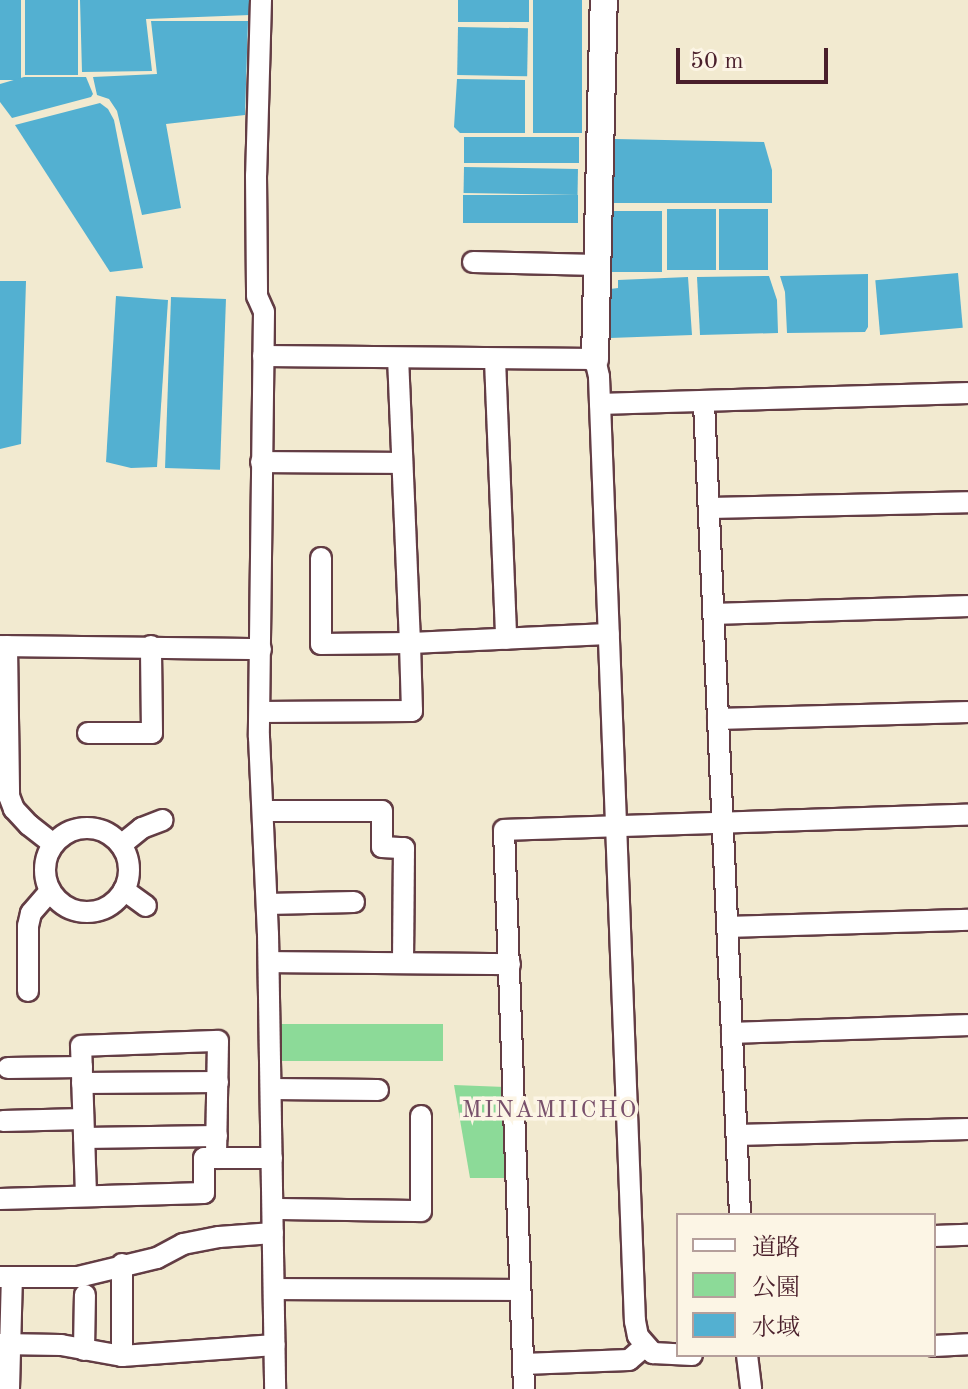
<!DOCTYPE html>
<html>
<head>
<meta charset="utf-8">
<style>
	body { margin:0 }
	#map { position:relative; width:968px; height:1389px; overflow:hidden; background:#f2ead0; font-family:"Old Standard TT","Noto Serif JP",serif }
	div>[style] { position:absolute }
	.green>* { inset:0; background:#8cda98; transform-origin:0 0 }
	.water>* { inset:0; background:#53b0d1; transform-origin:0 0 }
	.roads { filter:drop-shadow(2px 0 #633d44) drop-shadow(-2px 0 #633d44) drop-shadow(0 2px #633d44) drop-shadow(0 -2px #633d44) }
	.minor>* { height:20px; margin:-10px; padding:0 10px; transform-origin:10px; border-radius:10px; background:#fff }
	.minor>.ring { margin:-10px; padding:0; box-sizing:content-box; background:none; border:20px solid #fff; border-radius:50% }
	.tertiary>* { height:26px; margin:-13px; padding:0 13px; transform-origin:13px; border-radius:13px; background:#fff }
	span { translate:-50% -50%; white-space:nowrap; text-align:center; line-height:1.15; -webkit-text-stroke:7px #fcf5e5; paint-order:stroke }
	.neighbourhood-label { font-size:24px; color:#78506b; letter-spacing:2px }
	.legend { position:absolute; left:676px; top:1213px; width:260px; height:144px; box-sizing:border-box; background:#fcf5e5; border:2px solid #b59f9b; margin:0; padding:10px 14px; list-style:none; font-size:24px; color:#4a1f2b }
	.legend li { display:flex; align-items:center; gap:16px; height:40px }
	.legend b { width:40px; border:2px solid #b59f9b }
	.scale { position:absolute; left:676px; top:48px; width:152px; height:36px; box-sizing:border-box; border:4px solid #4a1f2b; border-top:0; padding-left:10px; font-size:24px; line-height:28px; white-space:nowrap; color:#4a1f2b; -webkit-text-stroke:6px #fcf5e5; paint-order:stroke }
</style>
</head>
<body>
<div id="map">
	<div class="green">
		<i style="left:281px;top:1024px;width:162px;height:37px"></i>
		<i style="clip-path:polygon(454px 1085px,505px 1087px,510px 1178px,470px 1178px)"></i>
	</div>
	<div class="water">
		<i style="left:0;top:0;width:21px;height:80px"></i>
		<i style="left:25px;top:0;width:53px;height:75px"></i>
		<i style="clip-path:polygon(80px 0,250px 0,250px 15px,146px 19px,152px 71px,82px 72px)"></i>
		<i style="left:458px;top:0;width:71px;height:22px"></i>
		<i style="left:533px;top:0;width:49px;height:133px"></i>
		<i style="clip-path:polygon(151px 21px,248px 21px,245px 115px,166px 124px,181px 208px,142px 215px,117px 111px,109px 99px,97px 95px,93px 77px,157px 74px)"></i>
		<i style="left:458px;top:27px;width:70px;height:48px;rotate:1deg"></i>
		<i style="clip-path:polygon(24px 77px,86px 77px,93px 94px,91px 97px,12px 118px,0 102px,0 84px)"></i>
		<i style="clip-path:polygon(457px 79px,525px 80px,525px 133px,460px 133px,454px 127px)"></i>
		<i style="clip-path:polygon(100px 103px,108px 109px,114px 120px,143px 268px,110px 272px,15px 125px)"></i>
		<i style="left:464px;top:137px;width:115px;height:26px"></i>
		<i style="clip-path:polygon(615px 139px,764px 142px,772px 170px,772px 203px,613px 203px)"></i>
		<i style="left:464px;top:167px;width:114px;height:26px;rotate:1deg"></i>
		<i style="left:463px;top:195px;width:115px;height:28px"></i>
		<i style="left:667px;top:209px;width:49px;height:61px"></i>
		<i style="left:719px;top:209px;width:49px;height:61px"></i>
		<i style="left:662px;top:211px;width:61px;height:50px;rotate:90deg"></i>
		<i style="left:958px;top:273px;width:55px;height:83px;rotate:85deg"></i>
		<i style="clip-path:polygon(868px 274px,868px 327px,865px 332px,787px 333px,785px 292px,780px 276px)"></i>
		<i style="clip-path:polygon(769px 276px,777px 300px,778px 333px,700px 335px,697px 277px)"></i>
		<i style="clip-path:polygon(688px 277px,692px 335px,610px 338px,610px 289px,618px 288px,618px 280px)"></i>
		<i style="clip-path:polygon(0 281px,26px 281px,21px 444px,0 449px)"></i>
		<i style="clip-path:polygon(116px 296px,168px 300px,157px 467px,131px 468px,106px 462px)"></i>
		<i style="left:171px;top:297px;width:55px;height:171px;rotate:2deg"></i>
	</div>
	<div class="roads">
		<div class="minor">
			<i style="left:261px;top:0;width:175px;rotate:91.6deg"></i>
			<i style="left:256px;top:175px;width:121px;rotate:89.5deg"></i>
			<i style="left:257px;top:296px;width:17px;rotate:66deg"></i>
			<i style="left:264px;top:312px;width:425px;rotate:90.7deg"></i>
			<i style="left:259px;top:737px;width:197px;rotate:87.4deg"></i>
			<i style="left:268px;top:934px;width:455px;rotate:89.1deg"></i>
			<i style="left:473px;top:262px;width:124px;rotate:1.4deg"></i>
			<i style="left:263px;top:356px;width:332px;rotate:0.5deg"></i>
			<i style="left:595px;top:359px;width:18px;rotate:77deg"></i>
			<i style="left:599px;top:377px;width:945px;rotate:87.82deg"></i>
			<i style="left:635px;top:1321px;width:15px;rotate:79deg"></i>
			<i style="left:638px;top:1336px;width:23px;rotate:49deg"></i>
			<i style="left:653px;top:1353px;width:39px;rotate:3deg"></i>
			<i style="left:495px;top:360px;width:279px;rotate:87.7deg"></i>
			<i style="left:704px;top:403px;width:813px;rotate:87.46deg"></i>
			<i style="left:600px;top:404px;width:368px;rotate:-1.7deg"></i>
			<i style="left:261px;top:462px;width:141px;rotate:0.4deg"></i>
			<i style="left:709px;top:508px;width:259px;rotate:-1.3deg"></i>
			<i style="left:321px;top:558px;width:86px;rotate:90deg"></i>
			<i style="left:321px;top:644px;width:89px;rotate:-0.6deg"></i>
			<i style="left:410px;top:643px;width:284px;rotate:-92.4deg"></i>
			<i style="left:714px;top:614px;width:254px;rotate:-1.8deg"></i>
			<i style="left:0;top:646px;width:261px;rotate:0.7deg"></i>
			<i style="left:7px;top:646px;width:150px;rotate:89.2deg"></i>
			<i style="left:9px;top:796px;width:14px;rotate:69deg"></i>
			<i style="left:14px;top:809px;width:22px;rotate:47deg"></i>
			<i style="left:29px;top:825px;width:31px;rotate:38deg"></i>
			<i style="left:260px;top:712px;width:152px;rotate:-0.4deg"></i>
			<i style="left:412px;top:711px;width:68px;rotate:-91.7deg"></i>
			<i style="left:410px;top:643px;width:199px;rotate:-2.6deg"></i>
			<i style="left:718px;top:719px;width:250px;rotate:-1.6deg"></i>
			<i style="left:88px;top:733px;width:64px"></i>
			<i style="left:152px;top:733px;width:87px;rotate:-90.7deg"></i>
			<i style="left:264px;top:811px;width:118px"></i>
			<i style="left:382px;top:811px;width:36px;rotate:90deg"></i>
			<i style="left:382px;top:847px;width:22px;rotate:3deg"></i>
			<i style="left:404px;top:848px;width:115px;rotate:90.5deg"></i>
			<i class="ring" style="left:45px;top:828px;width:64px;height:64px"></i>
			<i style="left:121px;top:845px;width:27px;rotate:-39deg"></i>
			<i style="left:142px;top:828px;width:22px;rotate:-21deg"></i>
			<i style="left:124px;top:890px;width:27px;rotate:36deg"></i>
			<i style="left:267px;top:904px;width:87px;rotate:-1.3deg"></i>
			<i style="left:728px;top:927px;width:240px;rotate:-1.7deg"></i>
			<i style="left:269px;top:962px;width:241px;rotate:0.5deg"></i>
			<i style="left:28px;top:991px;width:65px;rotate:-90deg"></i>
			<i style="left:28px;top:926px;width:13px;rotate:-77deg"></i>
			<i style="left:31px;top:913px;width:29px;rotate:-49deg"></i>
			<i style="left:732px;top:1033px;width:236px;rotate:-1.9deg"></i>
			<i style="left:8px;top:1068px;width:74px;rotate:-0.8deg"></i>
			<i style="left:82px;top:1083px;width:136px;rotate:-0.4deg"></i>
			<i style="left:271px;top:1089px;width:107px;rotate:0.5deg"></i>
			<i style="left:3px;top:1121px;width:80px;rotate:-1.4deg"></i>
			<i style="left:737px;top:1135px;width:231px;rotate:-1.5deg"></i>
			<i style="left:84px;top:1138px;width:133px;rotate:-0.9deg"></i>
			<i style="left:86px;top:1195px;width:149px;rotate:-91.9deg"></i>
			<i style="left:81px;top:1046px;width:137px;rotate:-2.1deg"></i>
			<i style="left:218px;top:1041px;width:117px;rotate:91deg"></i>
			<i style="left:0;top:1199px;width:204px;rotate:-1.7deg"></i>
			<i style="left:204px;top:1193px;width:35px;rotate:-90deg"></i>
			<i style="left:204px;top:1158px;width:68px"></i>
			<i style="left:273px;top:1209px;width:148px;rotate:0.8deg"></i>
			<i style="left:421px;top:1211px;width:95px;rotate:-90deg"></i>
			<i style="left:934px;top:1236px;width:34px;rotate:-2deg"></i>
			<i style="left:122px;top:1264px;width:92px;rotate:90deg"></i>
			<i style="left:0;top:1277px;width:78px"></i>
			<i style="left:78px;top:1277px;width:81px;rotate:-13.5deg"></i>
			<i style="left:157px;top:1258px;width:30px;rotate:-28deg"></i>
			<i style="left:183px;top:1244px;width:37px;rotate:-11deg"></i>
			<i style="left:219px;top:1237px;width:54px;rotate:-4.2deg"></i>
			<i style="left:274px;top:1289px;width:245px;rotate:0.2deg"></i>
			<i style="left:0;top:1344px;width:61px;rotate:0.9deg"></i>
			<i style="left:61px;top:1345px;width:62px;rotate:10.2deg"></i>
			<i style="left:122px;top:1356px;width:153px;rotate:-4.1deg"></i>
			<i style="left:934px;top:1346px;width:34px;rotate:-3deg"></i>
			<i style="left:84px;top:1350px;width:55px;rotate:-89deg"></i>
			<i style="left:747px;top:1355px;width:34px;rotate:83deg"></i>
			<i style="left:523px;top:1364px;width:106px;rotate:-2.2deg"></i>
			<i style="left:629px;top:1360px;width:20px;rotate:-41deg"></i>
			<i style="left:9px;top:1389px;width:112px;rotate:-88.5deg"></i>
			<i style="left:524px;top:1389px;width:559px;rotate:-92.05deg"></i>
			<i style="left:504px;top:830px;width:464px;rotate:-1.9deg"></i>
		</div>
		<div class="tertiary">
			<i style="left:595px;top:359px;width:359px;rotate:-88.6deg"></i>
		</div>
	</div>
	<div class="neighbourhood-label">
		<span style="left:550px;top:1112px">MINAMIICHO</span>
	</div>
	<ul class="legend">
	<li><b style="height:10px;background:#fff"></b>道路</li>
	<li><b style="height:22px;background:#8cda98"></b>公園</li>
	<li><b style="height:22px;background:#53b0d1"></b>水域</li>
	</ul>
	<div class="scale">50 m</div>
</div>
</body>
</html>
